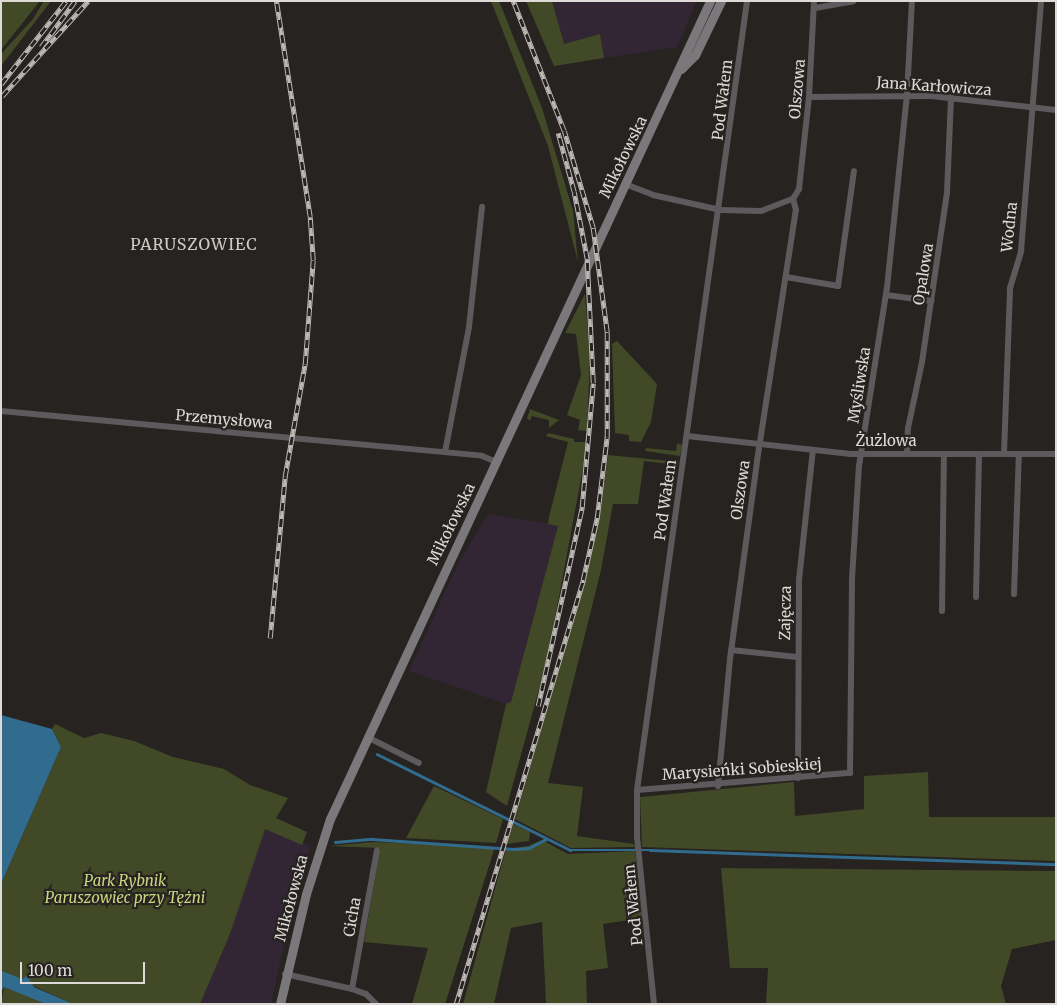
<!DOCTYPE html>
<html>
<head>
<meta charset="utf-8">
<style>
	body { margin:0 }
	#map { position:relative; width:1057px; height:1005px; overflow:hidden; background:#272320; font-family:Merriweather,serif }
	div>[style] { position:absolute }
	.commercial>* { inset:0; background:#332634 }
	.green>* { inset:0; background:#424926 }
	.water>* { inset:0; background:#316c8f }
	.stream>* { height:2.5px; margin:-1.25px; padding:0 1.25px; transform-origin:1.25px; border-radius:1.25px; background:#316c8f }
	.minor>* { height:6px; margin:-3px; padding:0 3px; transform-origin:3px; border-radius:3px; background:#5c5a5c }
	.secondary>* { height:9px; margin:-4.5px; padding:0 4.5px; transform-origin:4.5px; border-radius:4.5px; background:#7b787b }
	.rail>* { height:4.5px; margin-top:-2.25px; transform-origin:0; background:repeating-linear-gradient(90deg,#272320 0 8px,#bcb8b6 0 16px); box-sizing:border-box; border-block:1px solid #bcb8b6 }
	span { translate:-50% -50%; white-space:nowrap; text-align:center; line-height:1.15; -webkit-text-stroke:4.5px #272320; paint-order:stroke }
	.street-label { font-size:15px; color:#dddad8 }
	.park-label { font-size:15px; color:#c8d880; font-style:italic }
	.neighbourhood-label { font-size:16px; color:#d0cac6; letter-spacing:1px }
	.frame { position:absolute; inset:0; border:2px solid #dddad8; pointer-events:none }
	.scale { position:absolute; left:20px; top:962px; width:125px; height:22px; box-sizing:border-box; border:2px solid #dddad8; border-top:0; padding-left:6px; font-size:15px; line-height:18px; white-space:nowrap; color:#dddad8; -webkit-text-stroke:4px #272320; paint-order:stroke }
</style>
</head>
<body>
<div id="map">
	<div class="commercial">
		<i style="clip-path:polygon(552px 1px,697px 1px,677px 47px,604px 58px,600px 34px,563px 44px)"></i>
		<i style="clip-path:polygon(488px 514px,558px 525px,511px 703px,506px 704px,409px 671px,458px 564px)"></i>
		<i style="clip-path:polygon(265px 829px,311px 846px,291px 913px,271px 1004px,200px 1004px,230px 934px)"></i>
	</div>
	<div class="green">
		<i style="clip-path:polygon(1px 1px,40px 1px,1px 50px)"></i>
		<i style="clip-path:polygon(44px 1px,51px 1px,1px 66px,1px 54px,33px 19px)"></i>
		<i style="clip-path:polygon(491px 1px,499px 1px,542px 108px,573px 211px,578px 262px,548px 146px)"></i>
		<i style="clip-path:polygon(526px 1px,552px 1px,564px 44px,600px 34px,604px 58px,554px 66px)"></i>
		<i style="clip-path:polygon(585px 294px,590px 359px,587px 431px,578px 430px,580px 420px,567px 415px,581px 375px,576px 334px,565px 333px)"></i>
		<i style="clip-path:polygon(617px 341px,657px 384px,651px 422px,641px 442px,629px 441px,629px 435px,615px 433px,612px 344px)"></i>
		<i style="clip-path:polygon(530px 409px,559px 420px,549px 428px,549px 420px,532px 416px,530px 421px,527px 418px)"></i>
		<i style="clip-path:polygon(548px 433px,574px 439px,574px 442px,586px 442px,586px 452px,548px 656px,507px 806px,486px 792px,506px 704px,511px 702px,558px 526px,548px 524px,549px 517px,568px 442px,546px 436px)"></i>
		<i style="clip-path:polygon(677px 443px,682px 445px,680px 456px,645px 451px,646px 448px,676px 451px)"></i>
		<i style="clip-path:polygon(608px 455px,679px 462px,678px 465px,644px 461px,638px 504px,613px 504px,601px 570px,548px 783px,583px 787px,577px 836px,634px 844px,635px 847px,571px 848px,515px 819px,577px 607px,601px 508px)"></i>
		<i style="clip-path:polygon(55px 724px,84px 738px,101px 733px,134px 741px,173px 757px,224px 769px,250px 785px,288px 798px,276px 818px,307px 832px,302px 845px,265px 829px,230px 934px,200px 1004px,73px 1004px,1px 971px,1px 884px,61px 747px,52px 729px)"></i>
		<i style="clip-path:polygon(928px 772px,929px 817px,1056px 817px,1056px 861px,642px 847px,640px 797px,794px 782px,795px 816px,864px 809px,864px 776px)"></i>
		<i style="clip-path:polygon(434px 786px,503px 819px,496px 843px,406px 838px)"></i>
		<i style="clip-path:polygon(513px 824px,530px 832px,529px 841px,507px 844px)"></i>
		<i style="clip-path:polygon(542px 840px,568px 854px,635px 851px,643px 918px,603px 924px,608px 968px,586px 971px,587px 1004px,546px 1004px,542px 922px,511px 928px,494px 1004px,463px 1004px,506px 849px,528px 846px)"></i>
		<i style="clip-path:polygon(373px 842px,495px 847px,445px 1004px,412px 1004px,428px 948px,364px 942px,380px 848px,329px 846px)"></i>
		<i style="clip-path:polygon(721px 868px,1056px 871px,1056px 940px,1012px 949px,1001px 986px,1006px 1004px,766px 1004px,768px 968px,730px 968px)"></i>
		<i style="clip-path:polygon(4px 987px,28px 995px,46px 1004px,1px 1004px)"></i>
	</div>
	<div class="water">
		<i style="clip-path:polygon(1px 715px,52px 729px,61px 747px,1px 884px)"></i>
		<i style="clip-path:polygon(1px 963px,2px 971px,22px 979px,27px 976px,34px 987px,73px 1004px,46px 1004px,4px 987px,1px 992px)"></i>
	</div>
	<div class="stream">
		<i style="left:377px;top:754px;width:216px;rotate:26.4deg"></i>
		<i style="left:570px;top:850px;width:80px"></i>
		<i style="left:650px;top:850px;width:406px;rotate:2deg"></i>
		<i style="left:335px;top:842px;width:37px;rotate:-5deg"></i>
		<i style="left:372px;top:839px;width:142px;rotate:4deg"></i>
		<i style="left:514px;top:849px;width:15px;rotate:-4deg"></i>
		<i style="left:529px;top:848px;width:19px;rotate:-28deg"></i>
	</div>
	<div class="minor">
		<i style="left:815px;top:8px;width:39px;rotate:-10deg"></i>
		<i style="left:809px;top:97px;width:122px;rotate:-0.5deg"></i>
		<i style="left:931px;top:96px;width:126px;rotate:6.4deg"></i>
		<i style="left:625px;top:184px;width:30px;rotate:21deg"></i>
		<i style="left:653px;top:195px;width:69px;rotate:12.6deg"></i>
		<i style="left:720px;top:210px;width:41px;rotate:1.4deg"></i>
		<i style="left:761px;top:211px;width:34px;rotate:-21deg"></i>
		<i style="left:786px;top:277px;width:53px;rotate:9.8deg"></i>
		<i style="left:838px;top:286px;width:116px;rotate:-82.1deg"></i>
		<i style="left:886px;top:295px;width:46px;rotate:7.4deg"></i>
		<i style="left:1px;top:411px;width:483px;rotate:5.3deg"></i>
		<i style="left:482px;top:456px;width:15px;rotate:23deg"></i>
		<i style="left:687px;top:436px;width:165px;rotate:6.3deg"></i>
		<i style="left:851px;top:454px;width:205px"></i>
		<i style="left:445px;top:452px;width:127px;rotate:-79.1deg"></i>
		<i style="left:469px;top:327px;width:121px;rotate:-83.8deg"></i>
		<i style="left:907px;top:454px;width:26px;rotate:-88deg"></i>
		<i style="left:908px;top:428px;width:67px;rotate:-78deg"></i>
		<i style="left:922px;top:362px;width:171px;rotate:-81.6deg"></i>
		<i style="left:947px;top:193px;width:96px;rotate:-87.6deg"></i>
		<i style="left:1004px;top:454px;width:166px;rotate:-87.9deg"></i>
		<i style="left:1010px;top:288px;width:39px;rotate:-73deg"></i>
		<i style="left:1021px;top:251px;width:251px;rotate:-85.4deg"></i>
		<i style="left:1014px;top:594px;width:140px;rotate:-88deg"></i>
		<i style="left:976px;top:597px;width:143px;rotate:-88.8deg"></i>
		<i style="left:942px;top:611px;width:157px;rotate:-89.3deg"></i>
		<i style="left:731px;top:650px;width:66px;rotate:6.1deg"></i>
		<i style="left:367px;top:737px;width:58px;rotate:26.6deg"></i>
		<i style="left:798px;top:778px;width:198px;rotate:-89.7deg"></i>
		<i style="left:799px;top:580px;width:131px;rotate:-83.9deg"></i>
		<i style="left:718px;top:786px;width:128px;rotate:-84.6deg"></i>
		<i style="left:730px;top:659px;width:200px;rotate:-82.2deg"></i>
		<i style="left:757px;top:461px;width:254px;rotate:-81.2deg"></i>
		<i style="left:796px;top:210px;width:11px;rotate:-105deg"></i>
		<i style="left:793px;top:199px;width:12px;rotate:-59deg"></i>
		<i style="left:799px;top:189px;width:93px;rotate:-83.8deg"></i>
		<i style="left:809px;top:97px;width:96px;rotate:-87deg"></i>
		<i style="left:637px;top:790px;width:214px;rotate:-4.6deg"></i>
		<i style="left:850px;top:773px;width:194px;rotate:-89.4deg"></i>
		<i style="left:852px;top:579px;width:113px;rotate:-86.5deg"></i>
		<i style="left:859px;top:466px;width:180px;rotate:-81.1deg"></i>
		<i style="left:887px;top:288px;width:194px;rotate:-84.1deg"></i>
		<i style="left:907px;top:95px;width:94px;rotate:-87deg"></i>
		<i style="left:285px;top:974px;width:69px;rotate:12.6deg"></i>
		<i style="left:352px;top:989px;width:141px;rotate:-79.8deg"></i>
		<i style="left:352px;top:989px;width:15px;rotate:20deg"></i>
		<i style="left:366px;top:994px;width:14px;rotate:45deg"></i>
		<i style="left:654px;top:1004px;width:167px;rotate:-95.8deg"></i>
		<i style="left:637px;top:838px;width:48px;rotate:-90deg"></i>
		<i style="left:637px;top:790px;width:797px;rotate:-82.06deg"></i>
	</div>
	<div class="secondary">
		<i style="left:681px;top:69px;width:20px;rotate:-45deg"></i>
		<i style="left:695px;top:55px;width:60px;rotate:-64.3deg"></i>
		<i style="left:280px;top:1004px;width:113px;rotate:-76.7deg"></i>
		<i style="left:306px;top:894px;width:79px;rotate:-72.3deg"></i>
		<i style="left:330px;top:819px;width:902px;rotate:-65.08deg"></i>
	</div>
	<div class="rail">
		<i style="left:41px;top:47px;width:57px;rotate:-53.5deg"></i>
		<i style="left:1px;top:84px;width:105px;rotate:-51.9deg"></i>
		<i style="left:2px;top:96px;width:128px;rotate:-47.8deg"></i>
		<i style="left:270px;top:638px;width:163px;rotate:-84.7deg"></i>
		<i style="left:285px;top:476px;width:114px;rotate:-79.9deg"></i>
		<i style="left:305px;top:364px;width:104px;rotate:-85.6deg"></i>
		<i style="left:313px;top:260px;width:43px;rotate:-94deg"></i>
		<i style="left:310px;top:217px;width:219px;rotate:-98.9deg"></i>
		<i style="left:538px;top:706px;width:204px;rotate:-77.5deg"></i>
		<i style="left:582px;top:507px;width:124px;rotate:-84.9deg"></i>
		<i style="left:593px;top:383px;width:124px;rotate:-92.8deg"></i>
		<i style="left:587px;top:259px;width:68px;rotate:-101deg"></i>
		<i style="left:574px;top:192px;width:61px;rotate:-105.2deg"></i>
		<i style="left:456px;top:1004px;width:443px;rotate:-73.3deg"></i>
		<i style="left:583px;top:580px;width:64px;rotate:-77.3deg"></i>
		<i style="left:597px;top:518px;width:82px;rotate:-83deg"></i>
		<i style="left:607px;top:437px;width:105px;rotate:-90deg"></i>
		<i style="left:607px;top:332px;width:105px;rotate:-97.7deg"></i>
		<i style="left:593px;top:228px;width:101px;rotate:-106.6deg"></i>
		<i style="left:564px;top:131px;width:140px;rotate:-111.4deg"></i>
	</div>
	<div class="street-label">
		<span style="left:934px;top:86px;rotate:4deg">Jana Karłowicza</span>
		<span style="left:797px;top:89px;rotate:-85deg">Olszowa</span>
		<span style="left:722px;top:100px;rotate:-83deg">Pod Wałem</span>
		<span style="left:623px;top:157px;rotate:-64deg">Mikołowska</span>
		<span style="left:1009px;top:227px;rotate:-84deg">Wodna</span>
		<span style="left:923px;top:274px;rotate:-81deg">Opalowa</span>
		<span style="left:859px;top:385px;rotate:-81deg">Myśliwska</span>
		<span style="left:224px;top:419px;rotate:5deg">Przemysłowa</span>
		<span style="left:886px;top:441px">Żużlowa</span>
		<span style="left:740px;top:490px;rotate:-82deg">Olszowa</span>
		<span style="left:665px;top:500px;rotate:-82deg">Pod Wałem</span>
		<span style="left:451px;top:524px;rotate:-64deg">Mikołowska</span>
		<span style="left:785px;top:613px;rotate:-89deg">Zajęcza</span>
		<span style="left:742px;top:769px;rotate:-4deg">Marysieńki Sobieskiej</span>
		<span style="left:291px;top:898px;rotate:-75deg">Mikołowska</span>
		<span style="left:633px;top:905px;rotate:-96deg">Pod Wałem</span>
		<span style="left:352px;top:917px;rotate:-80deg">Cicha</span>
	</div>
	<div class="park-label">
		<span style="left:125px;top:889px">Park Rybnik<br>Paruszowiec przy Tężni</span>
	</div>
	<div class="neighbourhood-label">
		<span style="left:194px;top:244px">PARUSZOWIEC</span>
	</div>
	<div class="frame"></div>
	<div class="scale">100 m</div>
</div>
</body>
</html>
